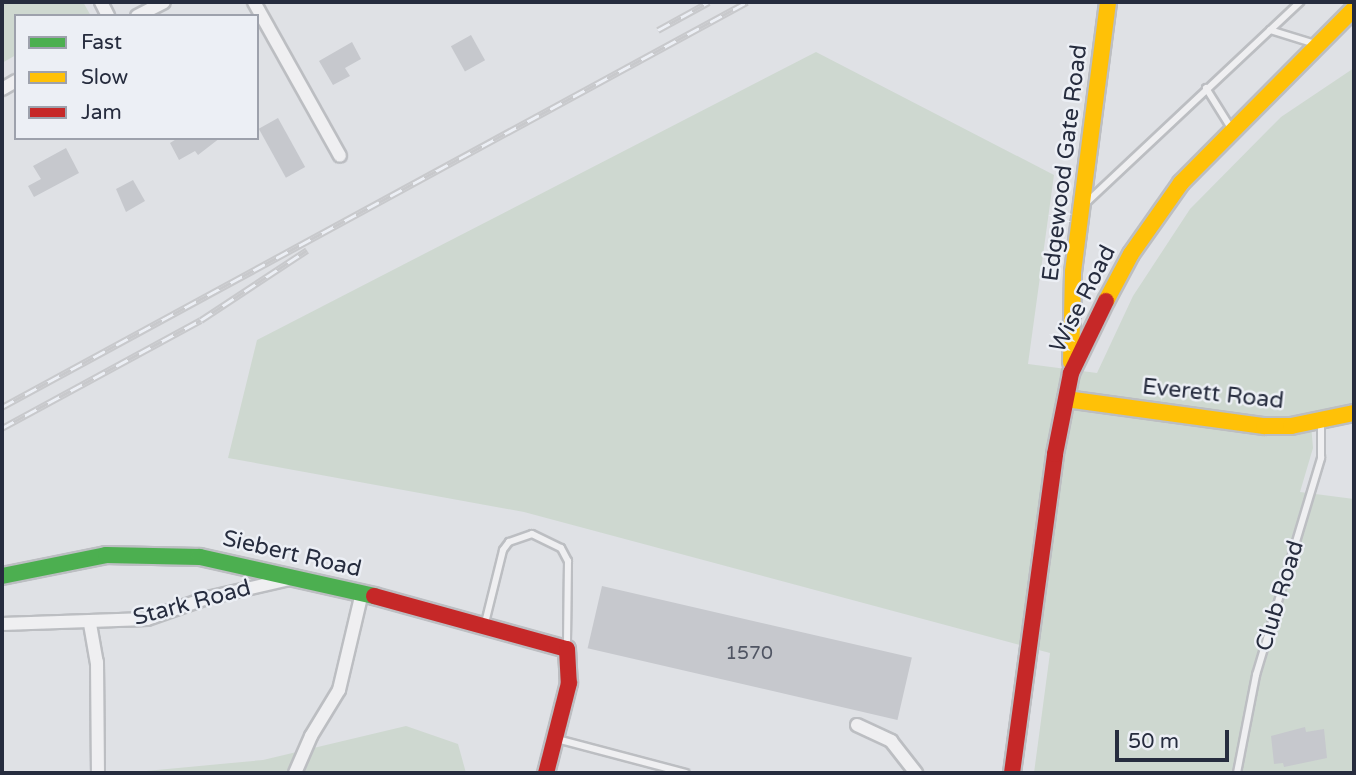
<!DOCTYPE html>
<html>
<head>
<meta charset="utf-8">
<style>
	body { margin:0 }
	#map { position:relative; width:1356px; height:775px; overflow:hidden; background:#dfe1e5; font-family:"Varela Round",sans-serif }
	div>[style] { position:absolute }
	.green>* { inset:0; background:#ced8d0 }
	.building>* { inset:0; background:#c6c8cd; transform-origin:0 0 }
	.roads { filter:drop-shadow(2px 0 #bcbec2) drop-shadow(-2px 0 #bcbec2) drop-shadow(0 2px #bcbec2) drop-shadow(0 -2px #bcbec2) }
	.lane>* { height:6px; margin:-3px; padding:0 3px; transform-origin:3px; border-radius:3px; background:#efeff1 }
	.street>* { height:12px; margin:-6px; padding:0 6px; transform-origin:6px; border-radius:6px; background:#efeff1 }
	.fast>* { height:16px; margin:-8px; padding:0 8px; transform-origin:8px; border-radius:8px; background:#4caf50 }
	.slow>* { height:16px; margin:-8px; padding:0 8px; transform-origin:8px; border-radius:8px; background:#ffc107 }
	.jam>* { height:16px; margin:-8px; padding:0 8px; transform-origin:8px; border-radius:8px; background:#c62828 }
	.rail>* { height:7px; margin-top:-3.5px; transform-origin:0; background:repeating-linear-gradient(90deg,#eceff5 0 13px,#c8c9cc 0 26px); box-sizing:border-box; border-block:2px solid #c8c9cc }
	span { translate:-50% -50%; white-space:nowrap; text-align:center; line-height:1.15; -webkit-text-stroke:5px #eceff5; paint-order:stroke }
	.number-label { font-size:19px; color:#505563 }
	.number-label span { -webkit-text-stroke-width:0 }
	.street-label { font-size:23px; color:#262c3e }
	.frame { position:absolute; inset:0; border:4px solid #262c3e; pointer-events:none }
	.legend { position:absolute; left:14px; top:14px; width:245px; height:126px; box-sizing:border-box; background:#eceff5; border:2px solid #9da1ac; margin:0; padding:9px 12px; list-style:none; font-size:21px; color:#262c3e }
	.legend li { display:flex; align-items:center; gap:14px; height:35px }
	.legend b { width:35px; border:2px solid #9da1ac }
	.scale { position:absolute; left:1115px; top:730px; width:114px; height:32px; box-sizing:border-box; border:4px solid #262c3e; border-top:0; padding-left:9px; font-size:21px; line-height:24px; white-space:nowrap; color:#262c3e; -webkit-text-stroke:5px #eceff5; paint-order:stroke }
</style>
</head>
<body>
<div id="map">
	<div class="green">
		<i style="clip-path:polygon(2px 2px,83px 2px,91px 16px,16px 16px,16px 55px,2px 63px)"></i>
		<i style="clip-path:polygon(816px 52px,1054px 175px,1028px 364px,1097px 373px,1133px 296px,1190px 209px,1281px 117px,1354px 68px,1354px 403px,1310px 413px,1313px 448px,1300px 492px,1354px 499px,1354px 773px,1034px 773px,1050px 653px,524px 512px,228px 458px,257px 340px)"></i>
		<i style="clip-path:polygon(406px 726px,458px 744px,466px 773px,125px 773px,263px 760px)"></i>
	</div>
	<div class="building">
		<i style="left:471px;top:35px;width:29px;height:23px;rotate:61deg"></i>
		<i style="clip-path:polygon(352px 42px,361px 59px,345px 68px,350px 76px,333px 85px,319px 61px)"></i>
		<i style="left:278px;top:118px;width:56px;height:22px;rotate:61deg"></i>
		<i style="clip-path:polygon(178px 138px,220px 138px,198px 155px,195px 151px,179px 160px,170px 143px)"></i>
		<i style="clip-path:polygon(66px 148px,79px 173px,34px 197px,28px 186px,41px 179px,33px 166px)"></i>
		<i style="clip-path:polygon(133px 180px,145px 201px,126px 212px,116px 189px)"></i>
		<i style="left:602px;top:586px;width:318px;height:64px;rotate:13deg"></i>
		<i style="clip-path:polygon(1305px 727px,1306px 732px,1324px 729px,1327px 758px,1284px 767px,1283px 763px,1274px 764px,1271px 736px)"></i>
	</div>
	<div class="roads">
		<div class="lane">
			<i style="left:1270px;top:30px;width:47px;rotate:17.3deg"></i>
			<i style="left:1206px;top:88px;width:47px;rotate:58deg"></i>
			<i style="left:1086px;top:203px;width:294px;rotate:-43.2deg"></i>
			<i style="left:485px;top:623px;width:75px;rotate:-76.1deg"></i>
			<i style="left:503px;top:550px;width:10px;rotate:-53deg"></i>
			<i style="left:509px;top:542px;width:24px;rotate:-19deg"></i>
			<i style="left:532px;top:534px;width:32px;rotate:26deg"></i>
			<i style="left:561px;top:548px;width:15px;rotate:62deg"></i>
			<i style="left:568px;top:561px;width:86px;rotate:90.7deg"></i>
			<i style="left:557px;top:739px;width:133px;rotate:14.8deg"></i>
			<i style="left:1237px;top:773px;width:100px;rotate:-79deg"></i>
			<i style="left:1256px;top:675px;width:227px;rotate:-73.3deg"></i>
			<i style="left:1321px;top:458px;width:37px;rotate:-90deg"></i>
		</div>
		<div class="street">
			<i style="left:101px;top:2px;width:16px;rotate:63deg"></i>
			<i style="left:254px;top:2px;width:176px;rotate:60.8deg"></i>
			<i style="left:137px;top:16px;width:30px;rotate:-27deg"></i>
			<i style="left:2px;top:89px;width:16px;rotate:-30deg"></i>
			<i style="left:2px;top:624px;width:145px;rotate:-2deg"></i>
			<i style="left:147px;top:619px;width:64px;rotate:-19.3deg"></i>
			<i style="left:207px;top:598px;width:85px;rotate:-12.9deg"></i>
			<i style="left:90px;top:624px;width:39px;rotate:80deg"></i>
			<i style="left:97px;top:662px;width:111px;rotate:89.5deg"></i>
			<i style="left:857px;top:725px;width:38px;rotate:25deg"></i>
			<i style="left:891px;top:741px;width:41px;rotate:52deg"></i>
			<i style="left:295px;top:773px;width:40px;rotate:-66.6deg"></i>
			<i style="left:311px;top:736px;width:54px;rotate:-58.7deg"></i>
			<i style="left:339px;top:690px;width:100px;rotate:-76.7deg"></i>
		</div>
		<div class="fast">
			<i style="left:2px;top:576px;width:106px;rotate:-11.4deg"></i>
			<i style="left:106px;top:555px;width:94px;rotate:1.2deg"></i>
			<i style="left:200px;top:557px;width:178px;rotate:12.6deg"></i>
		</div>
		<div class="slow">
			<i style="left:1106px;top:301px;width:53px;rotate:-62deg"></i>
			<i style="left:1131px;top:254px;width:87px;rotate:-54.8deg"></i>
			<i style="left:1181px;top:183px;width:245px;rotate:-45.2deg"></i>
			<i style="left:1071px;top:362px;width:90px;rotate:-88.7deg"></i>
			<i style="left:1073px;top:272px;width:272px;rotate:-82.6deg"></i>
			<i style="left:1066px;top:399px;width:200px;rotate:7.8deg"></i>
			<i style="left:1264px;top:426px;width:27px"></i>
			<i style="left:1291px;top:426px;width:64px;rotate:-11.7deg"></i>
		</div>
		<div class="jam">
			<i style="left:374px;top:596px;width:200px;rotate:15.4deg"></i>
			<i style="left:567px;top:649px;width:34px;rotate:87deg"></i>
			<i style="left:569px;top:683px;width:93px;rotate:104.3deg"></i>
			<i style="left:1012px;top:773px;width:322px;rotate:-82.3deg"></i>
			<i style="left:1055px;top:454px;width:83px;rotate:-78.8deg"></i>
			<i style="left:1071px;top:373px;width:80px;rotate:-64.1deg"></i>
		</div>
	</div>
	<div class="rail">
		<i style="left:658px;top:30px;width:58px;rotate:-28.8deg"></i>
		<i style="left:2px;top:407px;width:848px;rotate:-28.53deg"></i>
		<i style="left:2px;top:428px;width:226px;rotate:-28.5deg"></i>
		<i style="left:201px;top:320px;width:127px;rotate:-33.4deg"></i>
	</div>
	<div class="number-label">
		<span style="left:749px;top:654px">1570</span>
	</div>
	<div class="street-label">
		<span style="left:1065px;top:163px;rotate:-83deg">Edgewood Gate Road</span>
		<span style="left:1083px;top:299px;rotate:-63deg">Wise Road</span>
		<span style="left:1213px;top:394px;rotate:6deg">Everett Road</span>
		<span style="left:292px;top:554px;rotate:13deg">Siebert Road</span>
		<span style="left:1280px;top:596px;rotate:-73deg">Club Road</span>
		<span style="left:192px;top:603px;rotate:-15deg">Stark Road</span>
	</div>
	<div class="frame"></div>
	<ul class="legend">
	<li><b style="height:9px;background:#4caf50"></b>Fast</li>
	<li><b style="height:9px;background:#ffc107"></b>Slow</li>
	<li><b style="height:9px;background:#c62828"></b>Jam</li>
	</ul>
	<div class="scale">50 m</div>
</div>
</body>
</html>
